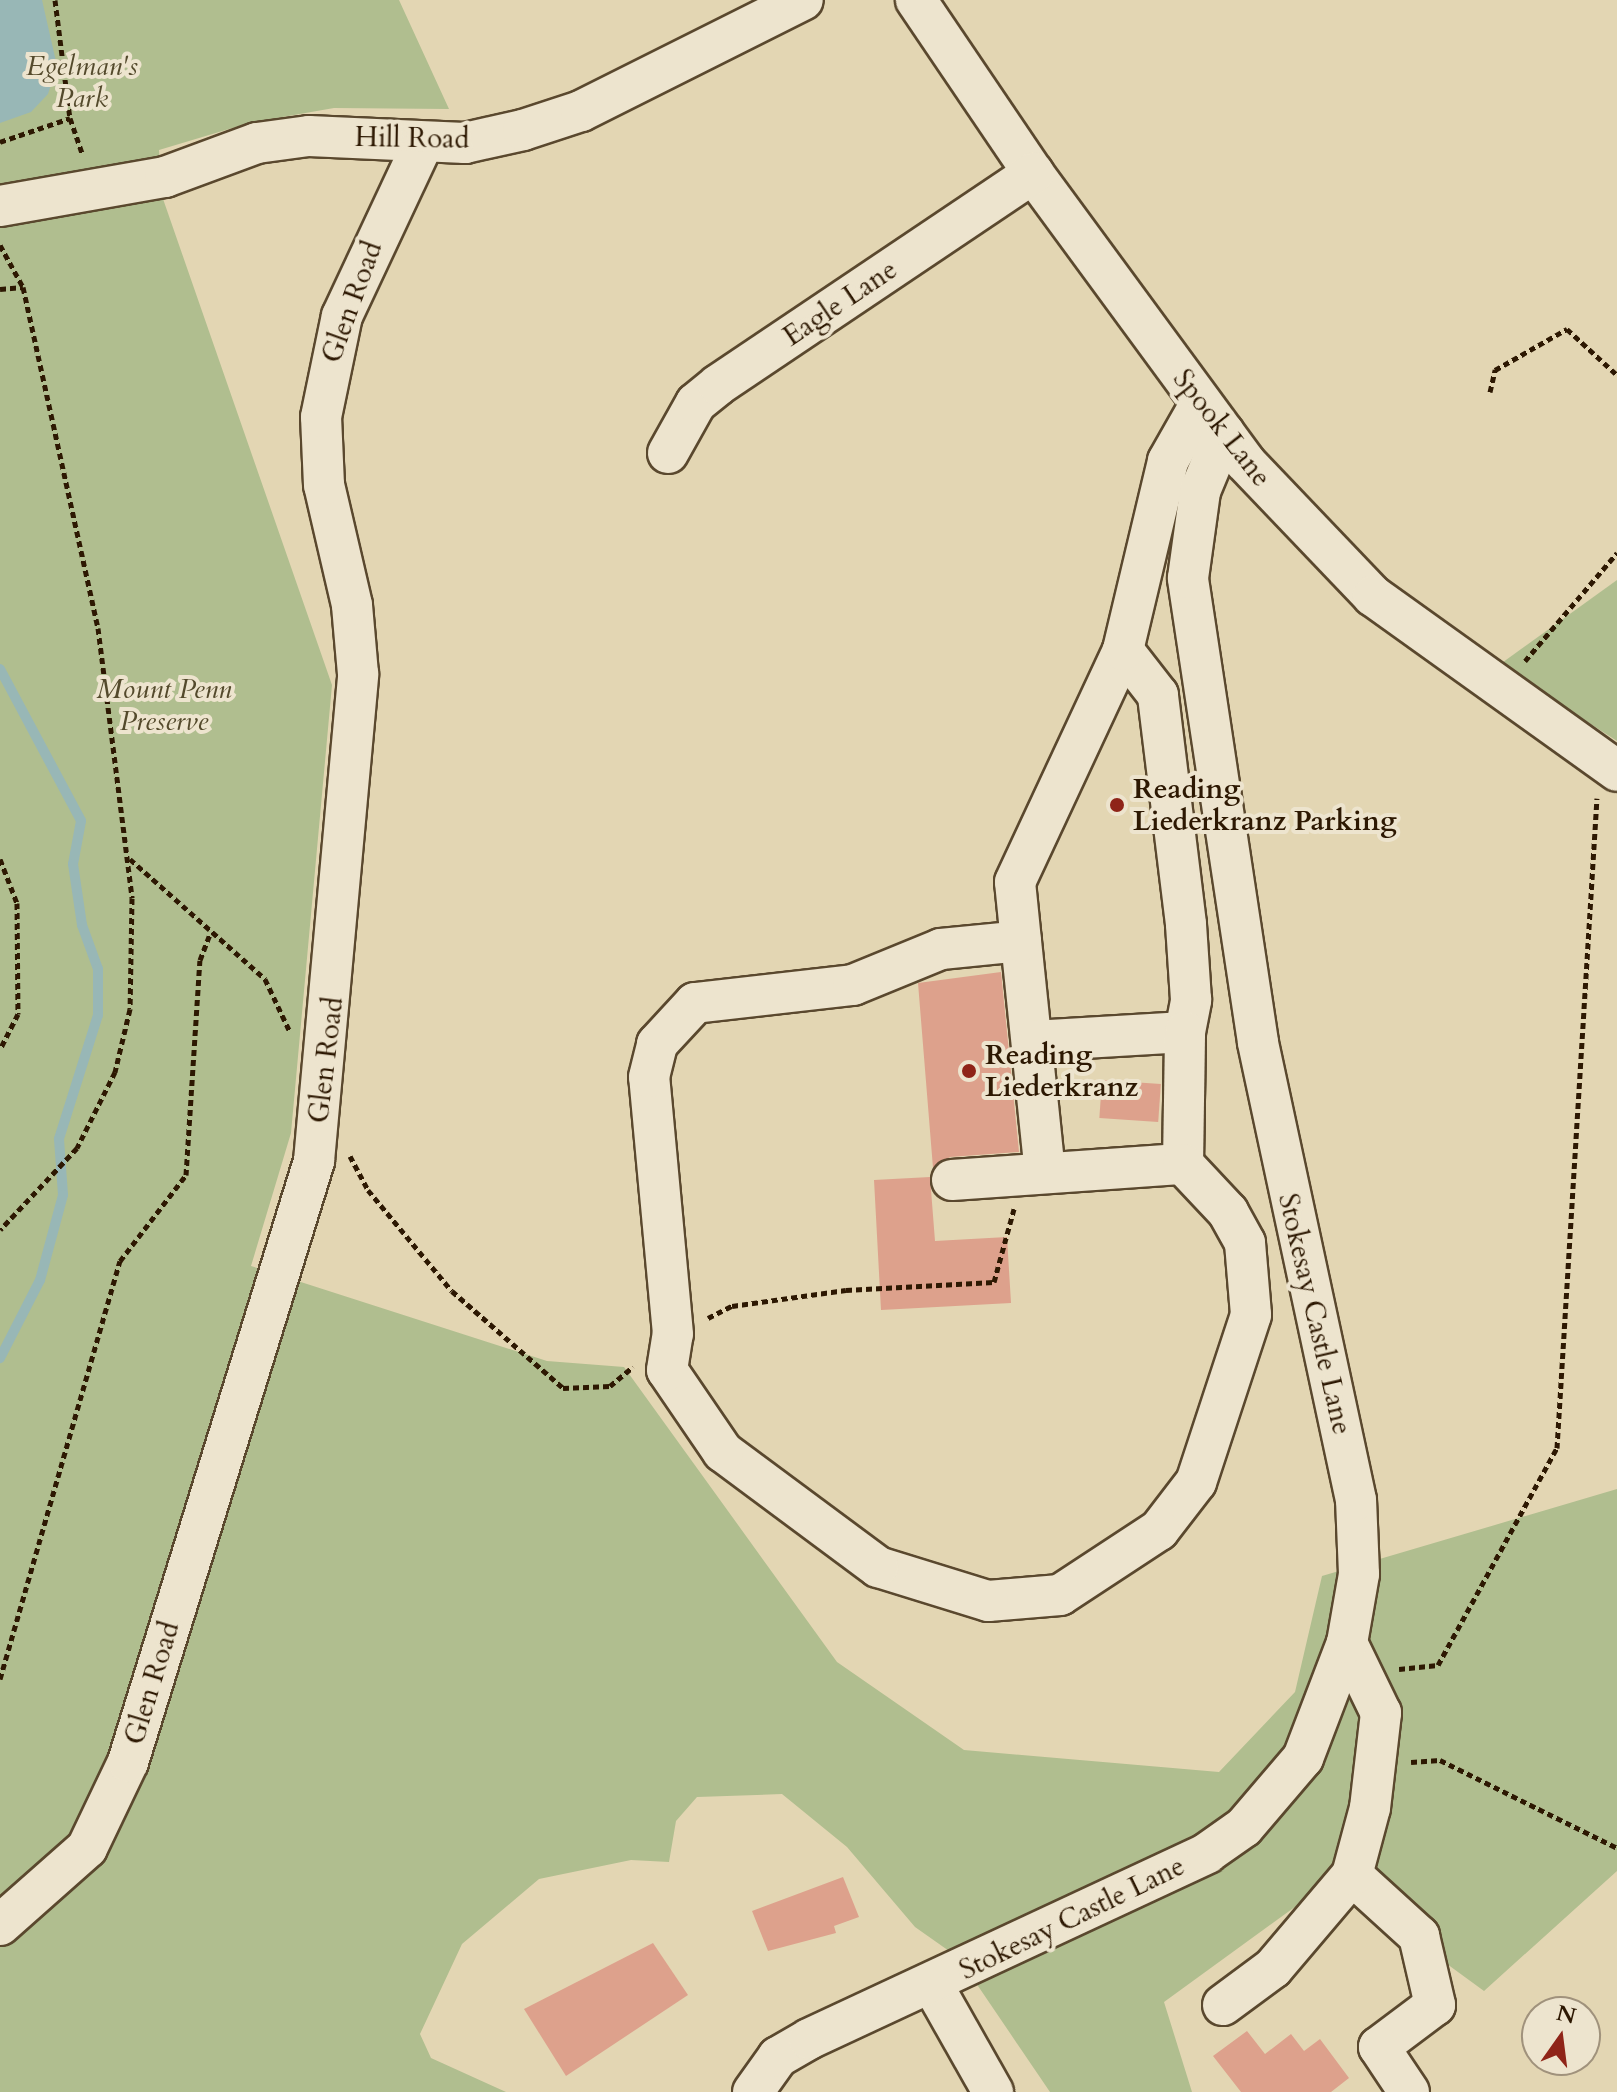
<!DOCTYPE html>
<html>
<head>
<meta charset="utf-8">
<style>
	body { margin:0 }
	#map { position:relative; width:1617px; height:2092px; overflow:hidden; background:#e3d6b3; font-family:Cardo,serif }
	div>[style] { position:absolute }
	.green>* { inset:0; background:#b0be8f }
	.water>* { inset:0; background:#98b7b6 }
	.stream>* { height:10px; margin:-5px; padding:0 5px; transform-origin:5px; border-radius:5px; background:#98b7b6 }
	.building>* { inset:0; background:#dda18c; transform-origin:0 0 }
	.path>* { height:5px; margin-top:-2.5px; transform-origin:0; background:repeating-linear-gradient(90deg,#2d1802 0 6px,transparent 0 10px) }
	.roads { filter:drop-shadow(2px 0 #5a482e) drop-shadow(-2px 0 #5a482e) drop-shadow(0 2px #5a482e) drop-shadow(0 -2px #5a482e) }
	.minor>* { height:40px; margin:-20px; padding:0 20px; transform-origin:20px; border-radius:20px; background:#ede4ce }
	.dots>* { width:22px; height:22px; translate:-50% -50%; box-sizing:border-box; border:4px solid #ede4ce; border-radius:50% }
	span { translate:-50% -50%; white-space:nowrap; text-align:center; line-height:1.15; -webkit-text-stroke:8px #ede4ce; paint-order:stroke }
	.park-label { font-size:28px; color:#544a2c; font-style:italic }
	.street-label { font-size:28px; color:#2d1802 }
	.poi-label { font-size:28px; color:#2d1802; font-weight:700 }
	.left { translate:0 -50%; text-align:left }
	.north { position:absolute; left:1521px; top:1996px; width:80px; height:80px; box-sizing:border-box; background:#ede4ce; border:2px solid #a0927c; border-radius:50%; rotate:14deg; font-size:22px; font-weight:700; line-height:32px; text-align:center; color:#2d1802 }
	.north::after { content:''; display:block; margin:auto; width:28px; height:36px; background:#8f2418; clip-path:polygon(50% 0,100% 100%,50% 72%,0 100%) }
</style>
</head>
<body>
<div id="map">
	<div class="green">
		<i style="clip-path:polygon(0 0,399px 0,449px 109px,334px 108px,249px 123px,159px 150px,162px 196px,332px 685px,291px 1133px,251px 1266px,547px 1361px,624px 1367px,837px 1662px,964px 1750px,1219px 1772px,1295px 1692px,1322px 1576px,1617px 1489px,1617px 1871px,1484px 1991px,1332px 1880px,1164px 2002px,1192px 2092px,1050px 2092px,959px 1958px,915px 1927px,847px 1847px,782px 1794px,697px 1797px,676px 1821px,669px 1862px,631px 1860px,539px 1879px,462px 1944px,420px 2034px,431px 2058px,506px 2092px,0 2092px)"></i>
		<i style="clip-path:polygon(1617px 580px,1617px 741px,1499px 665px)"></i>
	</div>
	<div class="water">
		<i style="clip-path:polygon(0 0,42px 0,57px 66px,48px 94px,31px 112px,0 123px)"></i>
	</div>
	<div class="stream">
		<i style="left:0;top:669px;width:172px;rotate:61.9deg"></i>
		<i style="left:81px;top:821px;width:44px;rotate:100.5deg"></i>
		<i style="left:73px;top:864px;width:62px;rotate:81.6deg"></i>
		<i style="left:82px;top:925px;width:47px;rotate:70deg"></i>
		<i style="left:98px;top:969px;width:46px;rotate:90deg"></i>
		<i style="left:98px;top:1015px;width:130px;rotate:107.5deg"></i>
		<i style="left:59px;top:1139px;width:56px;rotate:85.9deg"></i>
		<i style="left:63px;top:1195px;width:88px;rotate:105.1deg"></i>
		<i style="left:40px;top:1280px;width:88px;rotate:117.1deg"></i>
	</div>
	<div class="building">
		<i style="clip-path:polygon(1001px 972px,1019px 1152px,950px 1157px,933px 1168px,918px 983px)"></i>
		<i style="left:1102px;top:1080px;width:59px;height:38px;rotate:4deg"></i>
		<i style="clip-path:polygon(930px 1177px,935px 1241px,1007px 1237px,1011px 1303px,881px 1310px,874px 1180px)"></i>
		<i style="clip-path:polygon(843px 1877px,859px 1917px,834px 1926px,836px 1933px,768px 1951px,752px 1911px)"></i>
		<i style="clip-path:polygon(653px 1943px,688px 1995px,566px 2076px,524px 2009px)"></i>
		<i style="clip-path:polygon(1247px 2031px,1265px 2054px,1291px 2034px,1304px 2051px,1320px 2039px,1349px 2078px,1331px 2092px,1241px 2092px,1213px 2056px)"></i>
	</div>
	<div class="path">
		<i style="left:55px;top:0;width:119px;rotate:82.8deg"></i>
		<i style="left:70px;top:118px;width:39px;rotate:71deg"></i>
		<i style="left:0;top:142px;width:74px;rotate:-18.9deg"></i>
		<i style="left:0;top:245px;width:48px;rotate:61.3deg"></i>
		<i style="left:23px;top:287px;width:349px;rotate:77.6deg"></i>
		<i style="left:98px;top:628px;width:272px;rotate:82.8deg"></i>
		<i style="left:132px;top:898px;width:111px;rotate:91deg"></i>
		<i style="left:130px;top:1009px;width:65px;rotate:103.4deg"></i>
		<i style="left:115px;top:1072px;width:85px;rotate:116.6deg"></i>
		<i style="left:77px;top:1148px;width:112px;rotate:133.2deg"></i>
		<i style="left:0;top:289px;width:23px;rotate:-5deg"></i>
		<i style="left:1490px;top:392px;width:23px;rotate:-77deg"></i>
		<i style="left:1495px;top:370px;width:83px;rotate:-29.7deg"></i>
		<i style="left:1567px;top:329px;width:68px;rotate:42.6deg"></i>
		<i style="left:1525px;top:661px;width:142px;rotate:-49.6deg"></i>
		<i style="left:0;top:859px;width:47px;rotate:68.9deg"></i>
		<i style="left:17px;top:903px;width:111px;rotate:89.5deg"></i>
		<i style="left:18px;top:1014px;width:39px;rotate:117deg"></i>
		<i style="left:130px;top:859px;width:181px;rotate:41.6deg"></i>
		<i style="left:265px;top:979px;width:59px;rotate:64.7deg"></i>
		<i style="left:350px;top:1156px;width:38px;rotate:62deg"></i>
		<i style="left:368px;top:1190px;width:131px;rotate:50.3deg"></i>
		<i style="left:452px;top:1291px;width:147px;rotate:41.1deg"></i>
		<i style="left:563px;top:1388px;width:47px;rotate:-2.4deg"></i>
		<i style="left:610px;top:1386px;width:30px;rotate:-40deg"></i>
		<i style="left:708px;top:1318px;width:27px;rotate:-27deg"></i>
		<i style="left:732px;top:1306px;width:115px;rotate:-8deg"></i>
		<i style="left:846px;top:1290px;width:148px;rotate:-3.1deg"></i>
		<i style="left:994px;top:1282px;width:76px;rotate:-74.7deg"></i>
		<i style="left:1399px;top:1669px;width:39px;rotate:-6deg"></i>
		<i style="left:1438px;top:1665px;width:247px;rotate:-61.3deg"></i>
		<i style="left:1557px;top:1448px;width:651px;rotate:-86.48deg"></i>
		<i style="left:0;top:1679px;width:435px;rotate:-74deg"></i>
		<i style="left:120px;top:1261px;width:108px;rotate:-52.5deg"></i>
		<i style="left:186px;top:1175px;width:215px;rotate:-86.3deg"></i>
		<i style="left:200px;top:960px;width:30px;rotate:-69deg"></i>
		<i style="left:1411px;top:1762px;width:29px;rotate:-4deg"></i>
		<i style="left:1440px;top:1760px;width:198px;rotate:26.4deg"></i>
	</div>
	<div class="roads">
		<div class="minor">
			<i style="left:916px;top:0;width:209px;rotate:55.9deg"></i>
			<i style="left:1033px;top:173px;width:358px;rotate:53.7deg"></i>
			<i style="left:1245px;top:462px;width:185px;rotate:46.3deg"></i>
			<i style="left:1373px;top:596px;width:300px;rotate:35.6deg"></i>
			<i style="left:0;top:206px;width:168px;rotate:-10deg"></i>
			<i style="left:165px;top:177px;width:98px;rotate:-20.3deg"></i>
			<i style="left:257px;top:143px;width:52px;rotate:-7.7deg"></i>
			<i style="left:309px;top:136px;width:156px;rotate:2.6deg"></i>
			<i style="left:465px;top:143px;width:59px;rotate:-12.6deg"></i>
			<i style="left:523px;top:130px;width:61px;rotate:-18.1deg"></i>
			<i style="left:581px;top:111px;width:248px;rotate:-26.6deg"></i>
			<i style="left:668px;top:453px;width:57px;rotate:-60.8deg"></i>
			<i style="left:696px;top:403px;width:28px;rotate:-39deg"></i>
			<i style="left:718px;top:385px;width:380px;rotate:-33.9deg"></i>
			<i style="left:1021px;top:941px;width:233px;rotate:84.1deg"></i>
			<i style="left:1033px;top:1041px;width:152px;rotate:-3.4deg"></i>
			<i style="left:1185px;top:1032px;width:33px;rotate:-79deg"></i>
			<i style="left:1191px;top:1000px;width:76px;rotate:-93.8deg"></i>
			<i style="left:1186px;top:924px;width:231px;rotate:-97deg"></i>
			<i style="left:1158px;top:695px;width:57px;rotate:-127.9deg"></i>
			<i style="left:1183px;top:1164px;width:132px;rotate:-89.1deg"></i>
			<i style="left:952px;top:1180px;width:232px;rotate:-4deg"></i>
			<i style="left:1183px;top:1164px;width:66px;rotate:46.8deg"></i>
			<i style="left:1228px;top:1212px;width:35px;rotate:61deg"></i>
			<i style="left:1245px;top:1243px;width:72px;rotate:85.2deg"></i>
			<i style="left:1251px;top:1315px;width:176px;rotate:108.2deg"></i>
			<i style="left:1196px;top:1482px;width:61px;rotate:127.6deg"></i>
			<i style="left:1159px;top:1530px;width:118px;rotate:146.7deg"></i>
			<i style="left:1060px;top:1595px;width:72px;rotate:175.2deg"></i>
			<i style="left:988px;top:1601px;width:115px;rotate:-162.8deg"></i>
			<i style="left:878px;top:1567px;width:193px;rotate:-143.4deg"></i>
			<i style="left:723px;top:1452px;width:99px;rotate:-124.3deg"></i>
			<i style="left:667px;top:1370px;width:36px;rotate:-81deg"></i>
			<i style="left:673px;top:1334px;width:258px;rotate:-95.3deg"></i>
			<i style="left:649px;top:1077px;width:34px;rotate:-76deg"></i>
			<i style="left:657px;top:1044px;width:56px;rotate:-47.2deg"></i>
			<i style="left:695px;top:1003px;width:159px;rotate:-6.5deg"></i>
			<i style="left:853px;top:985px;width:95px;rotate:-22.2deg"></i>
			<i style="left:941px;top:949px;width:80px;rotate:-5.7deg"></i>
			<i style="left:1021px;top:941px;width:59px;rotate:-95.8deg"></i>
			<i style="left:1015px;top:882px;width:256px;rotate:-65deg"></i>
			<i style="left:1123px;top:650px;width:194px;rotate:-76.6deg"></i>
			<i style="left:1168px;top:461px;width:67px;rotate:-60.4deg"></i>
			<i style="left:1352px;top:1875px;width:91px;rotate:42.3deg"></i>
			<i style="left:1419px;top:1936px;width:71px;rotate:76.9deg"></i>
			<i style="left:1435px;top:2005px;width:70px;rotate:143.1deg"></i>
			<i style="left:1379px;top:2047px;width:54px;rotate:56.3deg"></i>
			<i style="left:0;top:1925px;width:116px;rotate:-41.5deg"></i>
			<i style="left:87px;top:1848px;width:95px;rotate:-64.5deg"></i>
			<i style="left:128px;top:1762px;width:629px;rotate:-72.8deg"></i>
			<i style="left:314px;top:1161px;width:489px;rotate:-84.8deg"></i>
			<i style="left:358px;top:674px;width:69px;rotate:-95deg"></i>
			<i style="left:352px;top:605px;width:123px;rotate:-103.1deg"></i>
			<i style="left:324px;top:485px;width:68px;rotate:-92.5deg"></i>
			<i style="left:321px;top:417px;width:103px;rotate:-78.3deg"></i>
			<i style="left:342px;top:316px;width:191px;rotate:-64.9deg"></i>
			<i style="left:932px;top:1984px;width:124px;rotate:60.5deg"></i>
			<i style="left:1223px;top:2005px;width:62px;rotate:-36.5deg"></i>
			<i style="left:1273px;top:1968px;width:122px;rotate:-49.7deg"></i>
			<i style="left:1352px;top:1875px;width:69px;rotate:-75deg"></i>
			<i style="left:1370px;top:1808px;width:96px;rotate:-83.4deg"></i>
			<i style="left:1381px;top:1713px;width:78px;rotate:-115.9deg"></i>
			<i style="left:753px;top:2092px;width:43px;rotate:-54.5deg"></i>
			<i style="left:778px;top:2057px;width:36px;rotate:-30deg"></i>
			<i style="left:809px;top:2039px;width:439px;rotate:-25deg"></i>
			<i style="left:1207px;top:1853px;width:45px;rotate:-35.1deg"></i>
			<i style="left:1244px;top:1827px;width:91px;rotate:-49.5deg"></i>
			<i style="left:1303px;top:1758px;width:123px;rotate:-69.1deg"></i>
			<i style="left:1347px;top:1643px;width:70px;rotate:-80.1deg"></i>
			<i style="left:1359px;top:1574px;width:74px;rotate:-92.3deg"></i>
			<i style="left:1356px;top:1500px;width:468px;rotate:-102.1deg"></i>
			<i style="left:1258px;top:1042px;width:469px;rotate:-98.6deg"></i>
			<i style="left:1188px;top:578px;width:88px;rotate:-82.1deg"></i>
			<i style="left:1200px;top:491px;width:63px;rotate:-67.5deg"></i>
		</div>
	</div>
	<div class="dots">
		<i style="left:1117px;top:805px;background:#8f2418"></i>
		<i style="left:969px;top:1071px;background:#8f2418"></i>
	</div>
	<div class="park-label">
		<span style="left:82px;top:82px">Egelman's<br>Park</span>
		<span style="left:164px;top:705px">Mount Penn<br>Preserve</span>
	</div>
	<div class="street-label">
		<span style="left:412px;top:138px;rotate:1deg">Hill Road</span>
		<span style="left:352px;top:302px;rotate:-70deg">Glen Road</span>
		<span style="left:840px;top:303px;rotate:-34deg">Eagle Lane</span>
		<span style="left:1222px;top:428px;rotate:52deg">Spook Lane</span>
		<span style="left:326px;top:1060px;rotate:-83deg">Glen Road</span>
		<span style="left:1315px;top:1314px;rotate:77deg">Stokesay Castle Lane</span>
		<span style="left:152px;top:1683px;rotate:-73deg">Glen Road</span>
		<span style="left:1072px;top:1918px;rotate:-26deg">Stokesay Castle Lane</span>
	</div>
	<div class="poi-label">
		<span class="left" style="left:1133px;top:805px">Reading<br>Liederkranz Parking</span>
		<span class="left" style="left:985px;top:1071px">Reading<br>Liederkranz</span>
	</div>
	<div class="north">N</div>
</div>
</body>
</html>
